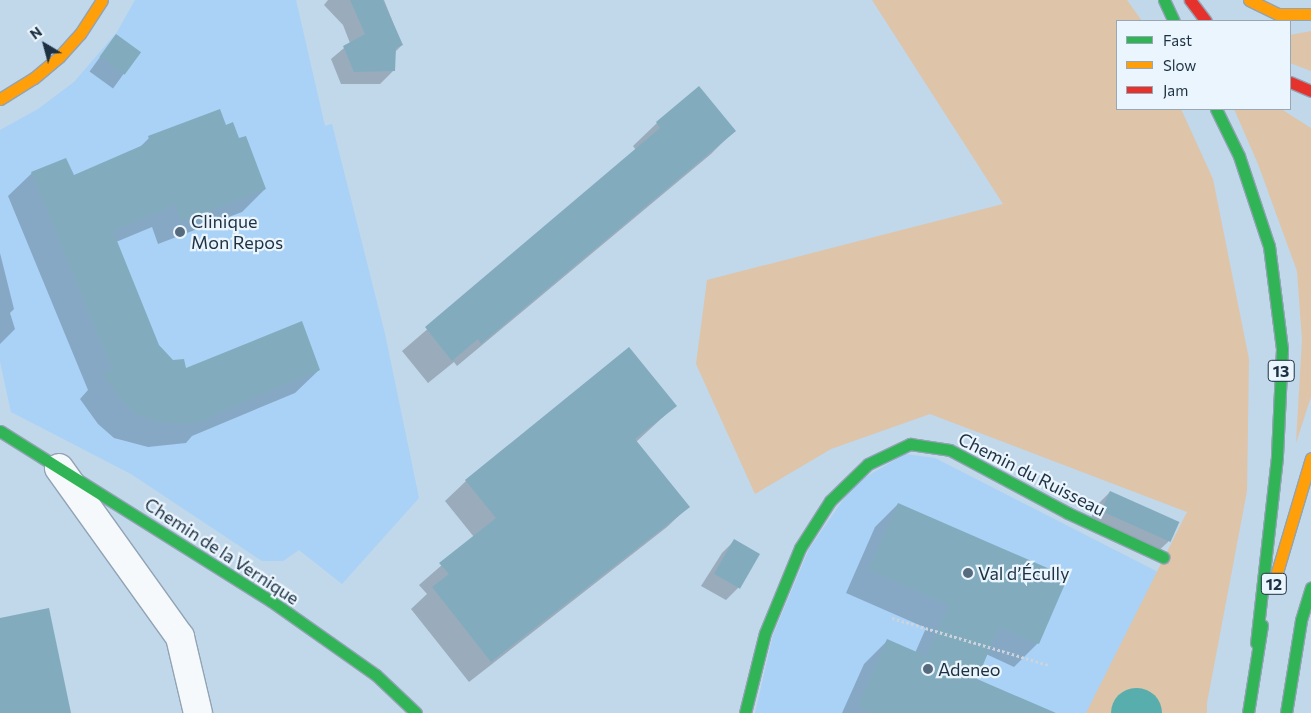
<!DOCTYPE html>
<html>
<head>
<meta charset="utf-8">
<style>
	body { margin:0 }
	#map { position:relative; width:1311px; height:713px; overflow:hidden; background:#c1d7ea; font-family:Commissioner,sans-serif }
	div>[style] { position:absolute }
	.built>* { inset:0; background:#a9d2f6 }
	.green>* { inset:0; background:#dec4a8 }
	.shadow>* { inset:0; background:#0003; transform-origin:0 0 }
	.river>* { height:50px; margin:-25px; padding:0 25px; transform-origin:25px; border-radius:25px; background:#58aeac }
	.building>* { inset:0; background:#82acbd; transform-origin:0 0 }
	.path>* { height:3px; margin-top:-1.5px; transform-origin:0; background:repeating-linear-gradient(90deg,#ced4db 0 2.5px,transparent 0 5px) }
	.roads { filter:drop-shadow(1px 0 #91a3b4) drop-shadow(-1px 0 #91a3b4) drop-shadow(0 1px #91a3b4) drop-shadow(0 -1px #91a3b4) }
	.street>* { height:28px; margin:-14px; padding:0 14px; transform-origin:14px; border-radius:14px; background:#f6f9fc }
	.fast>* { height:11px; margin:-5.5px; padding:0 5.5px; transform-origin:5.5px; border-radius:5.5px; background:#30b455 }
	.slow>* { height:11px; margin:-5.5px; padding:0 5.5px; transform-origin:5.5px; border-radius:5.5px; background:#ff9f0a }
	.jam>* { height:11px; margin:-5.5px; padding:0 5.5px; transform-origin:5.5px; border-radius:5.5px; background:#e5322d }
	.dots>* { width:14px; height:14px; translate:-50% -50%; box-sizing:border-box; border:2px solid #ebf5fe; border-radius:50% }
	span { translate:-50% -50%; white-space:nowrap; text-align:center; line-height:1.15; -webkit-text-stroke:4.5px #ebf5fe; paint-order:stroke }
	.shield-label span { padding:1px 4px; background:#ebf5fe; border:1px solid; border-radius:4px; -webkit-text-stroke-width:0 }
	.shield-label { font-size:16px; color:#1d3142; font-weight:700 }
	.poi-label { font-size:18px; color:#1d3142 }
	.left { translate:0 -50%; text-align:left }
	.street-label { font-size:18px; color:#1d3142 }
	.legend { position:absolute; left:1116px; top:20px; width:175px; height:90px; box-sizing:border-box; background:#ebf5fe; border:1px solid #99a7b3; margin:0; padding:6px 9px; list-style:none; font-size:15px; color:#1d3142 }
	.legend li { display:flex; align-items:center; gap:10px; height:25px }
	.legend b { width:25px; border:1px solid #99a7b3 }
	.north { position:absolute; left:20px; top:20px; width:50px; height:50px; -webkit-text-stroke:4px #ebf5fe; paint-order:stroke; rotate:323deg; font-size:14px; font-weight:700; line-height:20px; text-align:center; color:#1d3142 }
	.north::after { content:''; display:block; margin:auto; width:18px; height:22px; background:#1d3142; clip-path:polygon(50% 0,100% 100%,50% 72%,0 100%) }
</style>
</head>
<body>
<div id="map">
	<div class="built">
		<i style="clip-path:polygon(135px 0,296px 0,325px 126px,332px 124px,385px 334px,419px 498px,342px 584px,299px 550px,283px 561px,262px 561px,131px 474px,11px 412px,0 362px,0 130px,38px 109px,74px 82px,117px 32px)"></i>
		<i style="clip-path:polygon(905px 454px,935px 458px,1158px 572px,1087px 713px,755px 713px,773px 635px,809px 549px,854px 484px)"></i>
	</div>
	<div class="green">
		<i style="clip-path:polygon(872px 0,1127px 0,1142px 21px,1117px 21px,1117px 109px,1181px 109px,1213px 179px,1249px 359px,1247px 491px,1207px 703px,1207px 713px,1086px 713px,1187px 512px,930px 414px,831px 449px,755px 494px,696px 364px,707px 280px,1003px 204px)"></i>
		<i style="clip-path:polygon(1311px 31px,1311px 71px,1290px 63px,1290px 35px)"></i>
		<i style="clip-path:polygon(1234px 109px,1281px 109px,1311px 128px,1311px 397px,1296px 443px,1302px 340px,1297px 271px,1258px 164px)"></i>
	</div>
	<div class="shadow">
		<i style="clip-path:polygon(328px 0,384px 0,402px 45px,395px 52px,393px 71px,380px 84px,341px 84px,331px 59px,350px 43px,343px 25px,324px 5px)"></i>
		<i style="left:116px;top:35px;width:29px;height:45px;rotate:36deg"></i>
		<i style="clip-path:polygon(657px 123px,734px 131px,711px 154px,457px 366px,454px 362px,428px 383px,402px 351px,636px 150px,633px 146px)"></i>
		<i style="clip-path:polygon(225px 127px,239px 139px,265px 189px,242px 212px,158px 244px,152px 227px,116px 242px,157px 345px,172px 361px,185px 370px,319px 370px,295px 393px,192px 436px,186px 443px,148px 447px,114px 438px,98px 424px,80px 399px,88px 390px,8px 196px,32px 173px,73px 177px,137px 150px,149px 138px)"></i>
		<i style="clip-path:polygon(0 253px,14px 309px,10px 313px,15px 329px,0 344px)"></i>
		<i style="clip-path:polygon(675px 406px,636px 442px,688px 507px,667px 527px,469px 682px,411px 609px,427px 594px,419px 585px,474px 537px,445px 501px,466px 481px)"></i>
		<i style="clip-path:polygon(1110px 492px,1177px 522px,1168px 542px,1155px 554px,1088px 524px,1097px 505px)"></i>
		<i style="clip-path:polygon(898px 504px,1038px 643px,1014px 667px,986px 654px,976px 679px,1053px 713px,842px 713px,864px 664px,887px 641px,915px 653px,926px 628px,846px 593px,875px 527px)"></i>
		<i style="clip-path:polygon(735px 540px,739px 587px,726px 600px,701px 586px,722px 553px)"></i>
	</div>
	<div class="river">
		<i style="left:1136px;top:713px;width:1px"></i>
	</div>
	<div class="building">
		<i style="clip-path:polygon(350px 0,383px 0,403px 45px,396px 48px,395px 71px,354px 72px,343px 46px,365px 34px)"></i>
		<i style="left:116px;top:34px;width:31px;height:28px;rotate:36deg"></i>
		<i style="clip-path:polygon(699px 86px,736px 131px,481px 344px,478px 339px,452px 361px,425px 327px,660px 128px,656px 122px)"></i>
		<i style="clip-path:polygon(220px 109px,226px 125px,233px 122px,239px 138px,246px 136px,266px 189px,181px 222px,175px 205px,113px 231px,159px 345px,173px 360px,184px 359px,186px 368px,302px 321px,320px 370px,209px 417px,210px 420px,182px 425px,160px 422px,137px 415px,121px 400px,102px 374px,112px 369px,31px 172px,66px 158px,74px 175px,150px 142px,148px 136px)"></i>
		<i style="clip-path:polygon(629px 347px,677px 406px,635px 439px,690px 507px,491px 662px,432px 587px,449px 574px,439px 563px,496px 518px,465px 480px)"></i>
		<i style="left:1110px;top:491px;width:76px;height:22px;rotate:24deg"></i>
		<i style="clip-path:polygon(898px 503px,1068px 577px,1039px 644px,999px 627px,977px 679px,1056px 713px,873px 713px,858px 706px,887px 639px,926px 656px,949px 605px,868px 570px)"></i>
		<i style="left:734px;top:539px;width:30px;height:40px;rotate:30deg"></i>
		<i style="clip-path:polygon(49px 608px,71px 713px,0 713px,0 618px)"></i>
	</div>
	<div class="path">
		<i style="left:892px;top:618px;width:164px;rotate:16.7deg"></i>
	</div>
	<div class="roads">
		<div class="street">
			<i style="left:59px;top:468px;width:208px;rotate:54.4deg"></i>
			<i style="left:180px;top:637px;width:78px;rotate:76.7deg"></i>
		</div>
		<div class="fast">
			<i style="left:1164px;top:0;width:23px;rotate:65deg"></i>
			<i style="left:1216px;top:109px;width:52px;rotate:63.9deg"></i>
			<i style="left:1239px;top:156px;width:95px;rotate:71.6deg"></i>
			<i style="left:1269px;top:246px;width:104px;rotate:82.8deg"></i>
			<i style="left:1282px;top:349px;width:108px;rotate:92.7deg"></i>
			<i style="left:1277px;top:457px;width:187px;rotate:96.4deg"></i>
			<i style="left:0;top:431px;width:320px;rotate:32.1deg"></i>
			<i style="left:271px;top:601px;width:128px;rotate:35.2deg"></i>
			<i style="left:376px;top:675px;width:55px;rotate:43.5deg"></i>
			<i style="left:745px;top:713px;width:82px;rotate:-76deg"></i>
			<i style="left:765px;top:633px;width:92px;rotate:-67.6deg"></i>
			<i style="left:800px;top:548px;width:56px;rotate:-57.4deg"></i>
			<i style="left:830px;top:501px;width:53px;rotate:-44.2deg"></i>
			<i style="left:868px;top:464px;width:47px;rotate:-25.5deg"></i>
			<i style="left:910px;top:444px;width:40px;rotate:8.5deg"></i>
			<i style="left:950px;top:450px;width:134px;rotate:28.1deg"></i>
			<i style="left:1068px;top:513px;width:105px;rotate:24.9deg"></i>
			<i style="left:1248px;top:713px;width:89px;rotate:-81deg"></i>
			<i style="left:1286px;top:713px;width:94px;rotate:-80.8deg"></i>
			<i style="left:1301px;top:620px;width:34px;rotate:-73deg"></i>
		</div>
		<div class="slow">
			<i style="left:1249px;top:0;width:32px;rotate:26deg"></i>
			<i style="left:1278px;top:14px;width:33px"></i>
			<i style="left:0;top:99px;width:40px;rotate:-32deg"></i>
			<i style="left:34px;top:78px;width:33px;rotate:-40deg"></i>
			<i style="left:59px;top:57px;width:31px;rotate:-48deg"></i>
			<i style="left:80px;top:34px;width:40px;rotate:-57.1deg"></i>
			<i style="left:1275px;top:579px;width:126px;rotate:-73.4deg"></i>
		</div>
		<div class="jam">
			<i style="left:1190px;top:0;width:26px;rotate:53deg"></i>
			<i style="left:1290px;top:82px;width:23px;rotate:23deg"></i>
		</div>
	</div>
	<div class="dots">
		<i style="left:180px;top:232px;background:#566b7d"></i>
		<i style="left:968px;top:573px;background:#566b7d"></i>
		<i style="left:928px;top:669px;background:#566b7d"></i>
	</div>
	<div class="shield-label">
		<span style="left:1281px;top:371px">13</span>
		<span style="left:1274px;top:584px">12</span>
	</div>
	<div class="poi-label">
		<span class="left" style="left:191px;top:232px">Clinique<br>Mon Repos</span>
		<span class="left" style="left:978px;top:573px">Val d’Écully</span>
		<span class="left" style="left:938px;top:669px">Adeneo</span>
	</div>
	<div class="street-label">
		<span style="left:1032px;top:474px;rotate:27deg">Chemin du Ruisseau</span>
		<span style="left:222px;top:551px;rotate:33deg">Chemin de la Vernique</span>
	</div>
	<ul class="legend">
	<li><b style="height:6px;background:#30b455"></b>Fast</li>
	<li><b style="height:6px;background:#ff9f0a"></b>Slow</li>
	<li><b style="height:6px;background:#e5322d"></b>Jam</li>
	</ul>
	<div class="north">N</div>
</div>
</body>
</html>
